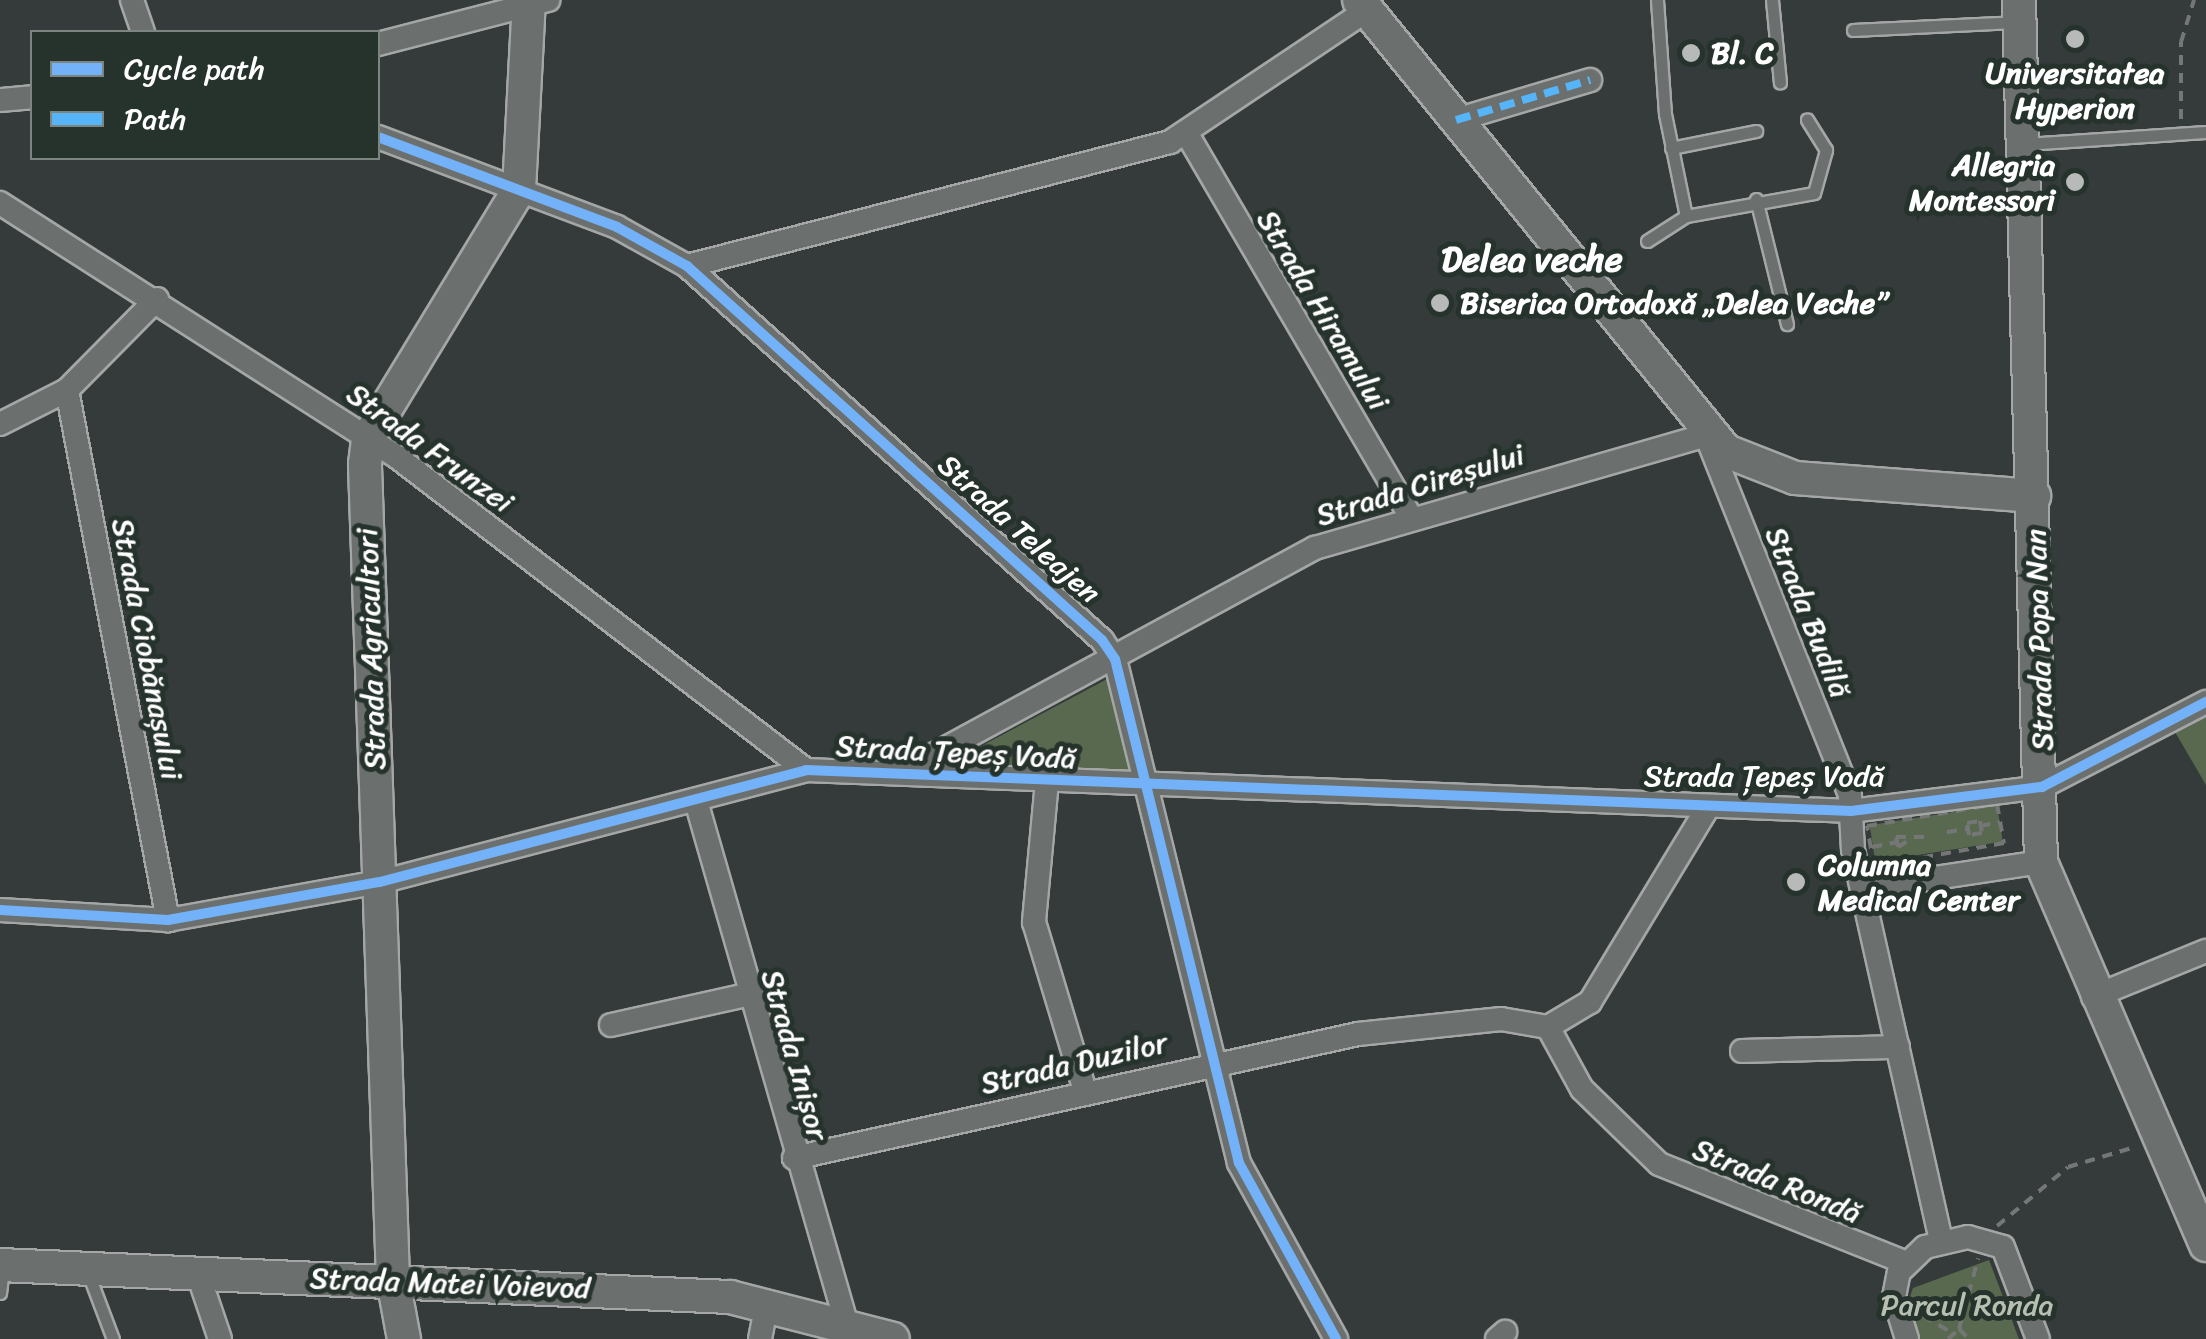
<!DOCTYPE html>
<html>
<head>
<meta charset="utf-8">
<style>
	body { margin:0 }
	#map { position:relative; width:2206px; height:1339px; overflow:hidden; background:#343b3a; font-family:Sriracha,sans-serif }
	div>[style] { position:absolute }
	.green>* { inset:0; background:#59694f; transform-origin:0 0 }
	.path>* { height:4px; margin-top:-2px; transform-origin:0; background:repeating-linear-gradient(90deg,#757776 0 10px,transparent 0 18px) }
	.roads { filter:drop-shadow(2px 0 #a4a7a6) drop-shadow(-2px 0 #a4a7a6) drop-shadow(0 2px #a4a7a6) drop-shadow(0 -2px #a4a7a6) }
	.lane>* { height:11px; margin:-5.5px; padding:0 5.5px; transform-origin:5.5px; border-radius:5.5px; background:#6b6f6d }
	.street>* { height:22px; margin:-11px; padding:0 11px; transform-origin:11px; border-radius:11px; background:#6b6f6d }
	.secondary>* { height:32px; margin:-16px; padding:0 16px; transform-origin:16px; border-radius:16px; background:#6b6f6d }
	.quiet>* { height:8px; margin-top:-4px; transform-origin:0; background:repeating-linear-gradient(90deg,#56b5f8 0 15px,transparent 0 23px) }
	.cycleway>* { height:10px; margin:-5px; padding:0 5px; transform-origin:5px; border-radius:5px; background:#73b2f8 }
	.dots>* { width:28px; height:28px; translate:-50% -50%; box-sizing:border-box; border:5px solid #26332d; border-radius:50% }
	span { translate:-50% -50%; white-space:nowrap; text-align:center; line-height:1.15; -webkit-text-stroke:10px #26332d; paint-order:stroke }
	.poi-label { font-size:30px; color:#fff; font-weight:700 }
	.left { translate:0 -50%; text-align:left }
	.right { translate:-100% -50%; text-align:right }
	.street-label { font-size:30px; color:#fff }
	.park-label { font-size:30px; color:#b7bfb1 }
	.quarter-label { font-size:35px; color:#fff; font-weight:700 }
	.legend { position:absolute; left:30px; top:30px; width:350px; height:130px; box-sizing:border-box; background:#26332d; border:2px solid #7d8581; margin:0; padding:12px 18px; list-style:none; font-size:30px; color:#fff }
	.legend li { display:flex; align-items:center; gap:20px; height:50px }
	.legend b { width:50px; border:2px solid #7d8581 }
</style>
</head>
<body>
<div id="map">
	<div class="green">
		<i style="clip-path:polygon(1109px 678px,1130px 776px,976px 765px,972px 751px)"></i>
		<i style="clip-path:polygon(2206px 714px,2206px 785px,2175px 732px)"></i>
		<i style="left:1997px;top:805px;width:37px;height:129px;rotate:81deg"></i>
		<i style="clip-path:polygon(1989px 1260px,2019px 1339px,1914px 1339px,1905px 1311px,1913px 1288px)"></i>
	</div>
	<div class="path">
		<i style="left:2181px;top:119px;width:77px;rotate:-90deg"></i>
		<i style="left:2181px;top:42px;width:44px;rotate:-72.8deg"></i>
		<i style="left:1997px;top:804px;width:40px;rotate:80deg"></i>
		<i style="left:2004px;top:843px;width:132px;rotate:170deg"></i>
		<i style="left:1874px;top:866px;width:41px;rotate:-99.9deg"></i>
		<i style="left:1867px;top:826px;width:132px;rotate:-9.6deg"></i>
		<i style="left:1980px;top:821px;width:12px;rotate:81deg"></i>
		<i style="left:1982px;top:833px;width:13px;rotate:171deg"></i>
		<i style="left:1969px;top:835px;width:12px;rotate:-99deg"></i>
		<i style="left:1967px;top:823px;width:13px;rotate:-9deg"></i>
		<i style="left:1980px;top:826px;width:20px;rotate:-11deg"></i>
		<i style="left:1947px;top:832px;width:21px;rotate:-8deg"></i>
		<i style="left:1872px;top:847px;width:25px;rotate:-11deg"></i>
		<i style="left:1898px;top:847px;width:10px;rotate:-101deg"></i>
		<i style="left:1896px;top:837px;width:30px"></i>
		<i style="left:1898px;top:847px;width:13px;rotate:-32deg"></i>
		<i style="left:1997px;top:1226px;width:92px;rotate:-39.7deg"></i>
		<i style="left:2068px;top:1167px;width:70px;rotate:-16.6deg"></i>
		<i style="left:1923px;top:1316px;width:32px;rotate:30deg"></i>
		<i style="left:1959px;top:1329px;width:73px;rotate:-74.8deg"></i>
		<i style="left:1948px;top:1339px;width:15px;rotate:-42deg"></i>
		<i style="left:1959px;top:1329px;width:14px;rotate:45deg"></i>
	</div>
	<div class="roads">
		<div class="lane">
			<i style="left:1657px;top:0;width:114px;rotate:86deg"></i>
			<i style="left:1665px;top:114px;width:104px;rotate:78.4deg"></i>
			<i style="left:1772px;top:0;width:83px;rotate:84.5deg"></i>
			<i style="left:1853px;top:30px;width:166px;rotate:-2.8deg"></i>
			<i style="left:2025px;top:144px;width:181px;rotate:-3.8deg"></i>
			<i style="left:1671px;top:148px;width:87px;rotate:-11.3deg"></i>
			<i style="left:1756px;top:199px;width:129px;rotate:76.1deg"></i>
			<i style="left:1647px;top:241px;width:46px;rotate:-32.7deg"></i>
			<i style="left:1686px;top:216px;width:130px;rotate:-10.2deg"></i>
			<i style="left:1814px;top:193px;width:45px;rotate:-74.4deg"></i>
			<i style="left:1826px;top:150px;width:36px;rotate:-122deg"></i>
			<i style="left:88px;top:1273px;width:71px;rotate:69.3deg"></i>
			<i style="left:0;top:1293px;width:24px;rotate:-83deg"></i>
		</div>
		<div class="street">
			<i style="left:132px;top:0;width:34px;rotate:71deg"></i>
			<i style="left:378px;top:44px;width:176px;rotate:-14.5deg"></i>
			<i style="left:0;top:100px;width:32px;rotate:-5deg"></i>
			<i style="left:1456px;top:120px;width:140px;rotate:-16.6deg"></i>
			<i style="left:1187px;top:134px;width:441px;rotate:59.7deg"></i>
			<i style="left:378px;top:137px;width:255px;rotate:20.6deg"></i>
			<i style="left:617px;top:227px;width:80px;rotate:29.1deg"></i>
			<i style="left:687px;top:266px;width:559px;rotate:42.03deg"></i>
			<i style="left:1102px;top:640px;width:23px;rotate:56deg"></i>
			<i style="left:1115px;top:659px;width:519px;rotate:76.18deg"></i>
			<i style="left:1239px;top:1163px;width:201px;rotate:61.1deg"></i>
			<i style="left:0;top:203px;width:471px;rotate:32.6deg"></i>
			<i style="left:397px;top:457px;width:515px;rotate:37.43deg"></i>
			<i style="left:687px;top:266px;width:499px;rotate:-14.4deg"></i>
			<i style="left:1170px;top:142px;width:236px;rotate:-33.8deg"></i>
			<i style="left:67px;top:390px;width:540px;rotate:79.21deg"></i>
			<i style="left:0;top:424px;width:75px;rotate:-26.9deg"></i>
			<i style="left:67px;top:390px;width:128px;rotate:-45.3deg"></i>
			<i style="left:902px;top:772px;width:470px;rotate:-28.5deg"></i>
			<i style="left:1315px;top:548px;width:407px;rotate:-16.1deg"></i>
			<i style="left:1706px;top:435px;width:388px;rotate:68.2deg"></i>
			<i style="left:1850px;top:795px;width:55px;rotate:86.9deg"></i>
			<i style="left:1853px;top:850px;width:401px;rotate:77.3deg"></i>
			<i style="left:1047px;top:781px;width:142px;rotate:95.3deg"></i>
			<i style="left:1034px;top:922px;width:177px;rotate:73.2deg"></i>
			<i style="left:696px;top:801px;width:542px;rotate:73.94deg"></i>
			<i style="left:1862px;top:889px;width:181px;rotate:-8.6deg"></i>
			<i style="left:0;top:910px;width:168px;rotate:3.4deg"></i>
			<i style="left:168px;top:920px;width:215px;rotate:-10.2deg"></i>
			<i style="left:380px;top:882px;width:440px;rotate:-14.7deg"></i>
			<i style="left:806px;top:770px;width:1046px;rotate:2.25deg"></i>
			<i style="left:1851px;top:811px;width:193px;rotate:-7.2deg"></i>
			<i style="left:2042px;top:787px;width:185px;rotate:-27.4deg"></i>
			<i style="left:2093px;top:997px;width:122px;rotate:-22.2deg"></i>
			<i style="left:611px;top:1025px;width:138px;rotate:-12.5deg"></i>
			<i style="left:1548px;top:1027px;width:71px;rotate:61.3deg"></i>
			<i style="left:1582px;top:1089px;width:107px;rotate:44.2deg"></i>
			<i style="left:1659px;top:1164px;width:266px;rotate:21.8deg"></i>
			<i style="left:1548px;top:1027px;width:49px;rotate:-30.8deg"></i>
			<i style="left:1590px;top:1002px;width:226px;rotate:-58.8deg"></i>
			<i style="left:1742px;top:1051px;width:156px;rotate:-1.5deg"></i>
			<i style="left:794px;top:1158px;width:577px;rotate:-12.4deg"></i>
			<i style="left:1358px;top:1034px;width:144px;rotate:-6deg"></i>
			<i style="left:1501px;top:1019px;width:48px;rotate:9.7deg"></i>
			<i style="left:198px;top:1274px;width:69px;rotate:71.3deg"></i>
			<i style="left:760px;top:1339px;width:38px;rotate:-79deg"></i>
			<i style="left:1497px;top:1339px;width:11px;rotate:-41deg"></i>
			<i style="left:1907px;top:1339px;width:44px;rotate:-107.2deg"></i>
			<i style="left:1894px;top:1297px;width:25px;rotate:-79deg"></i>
			<i style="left:1899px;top:1272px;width:36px;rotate:-44deg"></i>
			<i style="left:1925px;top:1247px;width:44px;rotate:-13.1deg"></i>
			<i style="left:1968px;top:1237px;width:36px;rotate:16deg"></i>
			<i style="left:2003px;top:1247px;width:98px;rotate:69.2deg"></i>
		</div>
		<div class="secondary">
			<i style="left:1359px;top:0;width:581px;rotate:50.86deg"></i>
			<i style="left:1726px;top:451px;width:74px;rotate:21.4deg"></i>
			<i style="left:1795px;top:478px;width:240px;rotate:4.3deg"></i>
			<i style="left:2019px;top:0;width:862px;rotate:88.54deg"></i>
			<i style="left:2041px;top:862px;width:417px;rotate:66.7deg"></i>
			<i style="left:0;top:1265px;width:731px;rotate:2.51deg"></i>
			<i style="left:730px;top:1297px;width:168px;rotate:14.4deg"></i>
			<i style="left:404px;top:1339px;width:60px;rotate:-100.6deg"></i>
			<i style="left:393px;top:1280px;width:816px;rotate:-91.97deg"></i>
			<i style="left:365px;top:464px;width:26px;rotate:-83deg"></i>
			<i style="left:368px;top:438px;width:290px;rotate:-58.7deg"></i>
			<i style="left:519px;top:190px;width:190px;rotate:-87deg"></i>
		</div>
	</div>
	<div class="quiet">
		<i style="left:1456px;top:120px;width:140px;rotate:-16.6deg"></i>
	</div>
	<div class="cycleway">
		<i style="left:378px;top:137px;width:255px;rotate:20.6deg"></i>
		<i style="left:617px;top:227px;width:80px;rotate:29.1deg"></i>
		<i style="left:687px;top:266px;width:559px;rotate:42.03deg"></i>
		<i style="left:1102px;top:640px;width:23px;rotate:56deg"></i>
		<i style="left:1115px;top:659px;width:519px;rotate:76.18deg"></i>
		<i style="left:1239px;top:1163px;width:201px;rotate:61.1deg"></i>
		<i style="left:0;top:910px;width:168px;rotate:3.4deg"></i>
		<i style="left:168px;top:920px;width:215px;rotate:-10.2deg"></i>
		<i style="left:380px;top:882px;width:440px;rotate:-14.7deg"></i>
		<i style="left:806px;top:770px;width:1046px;rotate:2.25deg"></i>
		<i style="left:1851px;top:811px;width:193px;rotate:-7.2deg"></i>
		<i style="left:2042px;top:787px;width:185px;rotate:-27.4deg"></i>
	</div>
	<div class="dots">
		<i style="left:2075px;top:39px;background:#b8baba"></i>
		<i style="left:1691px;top:53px;background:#b8baba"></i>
		<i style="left:2075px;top:182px;background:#b8baba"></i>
		<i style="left:1440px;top:303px;background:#b8baba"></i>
		<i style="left:1796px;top:882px;background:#b8baba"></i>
	</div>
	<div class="poi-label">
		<span class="left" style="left:1711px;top:53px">Bl. C</span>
		<span style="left:2075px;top:90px">Universitatea<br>Hyperion</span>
		<span class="right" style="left:2055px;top:182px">Allegria<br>Montessori</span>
		<span class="left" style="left:1460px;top:303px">Biserica Ortodoxă „Delea Veche”</span>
		<span class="left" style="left:1818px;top:882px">Columna<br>Medical Center</span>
	</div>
	<div class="street-label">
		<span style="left:1323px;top:310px;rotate:59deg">Strada Hiramului</span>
		<span style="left:430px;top:448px;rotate:36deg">Strada Frunzei</span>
		<span style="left:1420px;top:485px;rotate:-17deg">Strada Cireșului</span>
		<span style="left:1019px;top:529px;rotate:42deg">Strada Teleajen</span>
		<span style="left:1808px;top:612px;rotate:68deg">Strada Budilă</span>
		<span style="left:2039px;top:640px;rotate:-92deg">Strada Popa Nan</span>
		<span style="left:147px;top:649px;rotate:79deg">Strada Ciobănașului</span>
		<span style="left:371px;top:649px;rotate:-92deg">Strada Agricultori</span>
		<span style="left:956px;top:752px;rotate:3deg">Strada Țepeș Vodă</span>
		<span style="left:1764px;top:776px">Strada Țepeș Vodă</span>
		<span style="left:795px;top:1055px;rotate:74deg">Strada Inișor</span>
		<span style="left:1074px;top:1063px;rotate:-13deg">Strada Duzilor</span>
		<span style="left:1777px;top:1181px;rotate:22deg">Strada Rondă</span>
		<span style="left:450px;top:1283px;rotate:2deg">Strada Matei Voievod</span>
	</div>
	<div class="park-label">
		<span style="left:1967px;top:1305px">Parcul Ronda</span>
	</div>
	<div class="quarter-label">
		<span style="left:1532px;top:259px">Delea veche</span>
	</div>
	<ul class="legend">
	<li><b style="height:12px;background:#73b2f8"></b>Cycle path</li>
	<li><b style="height:12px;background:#56b5f8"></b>Path</li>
	</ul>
</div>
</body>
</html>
